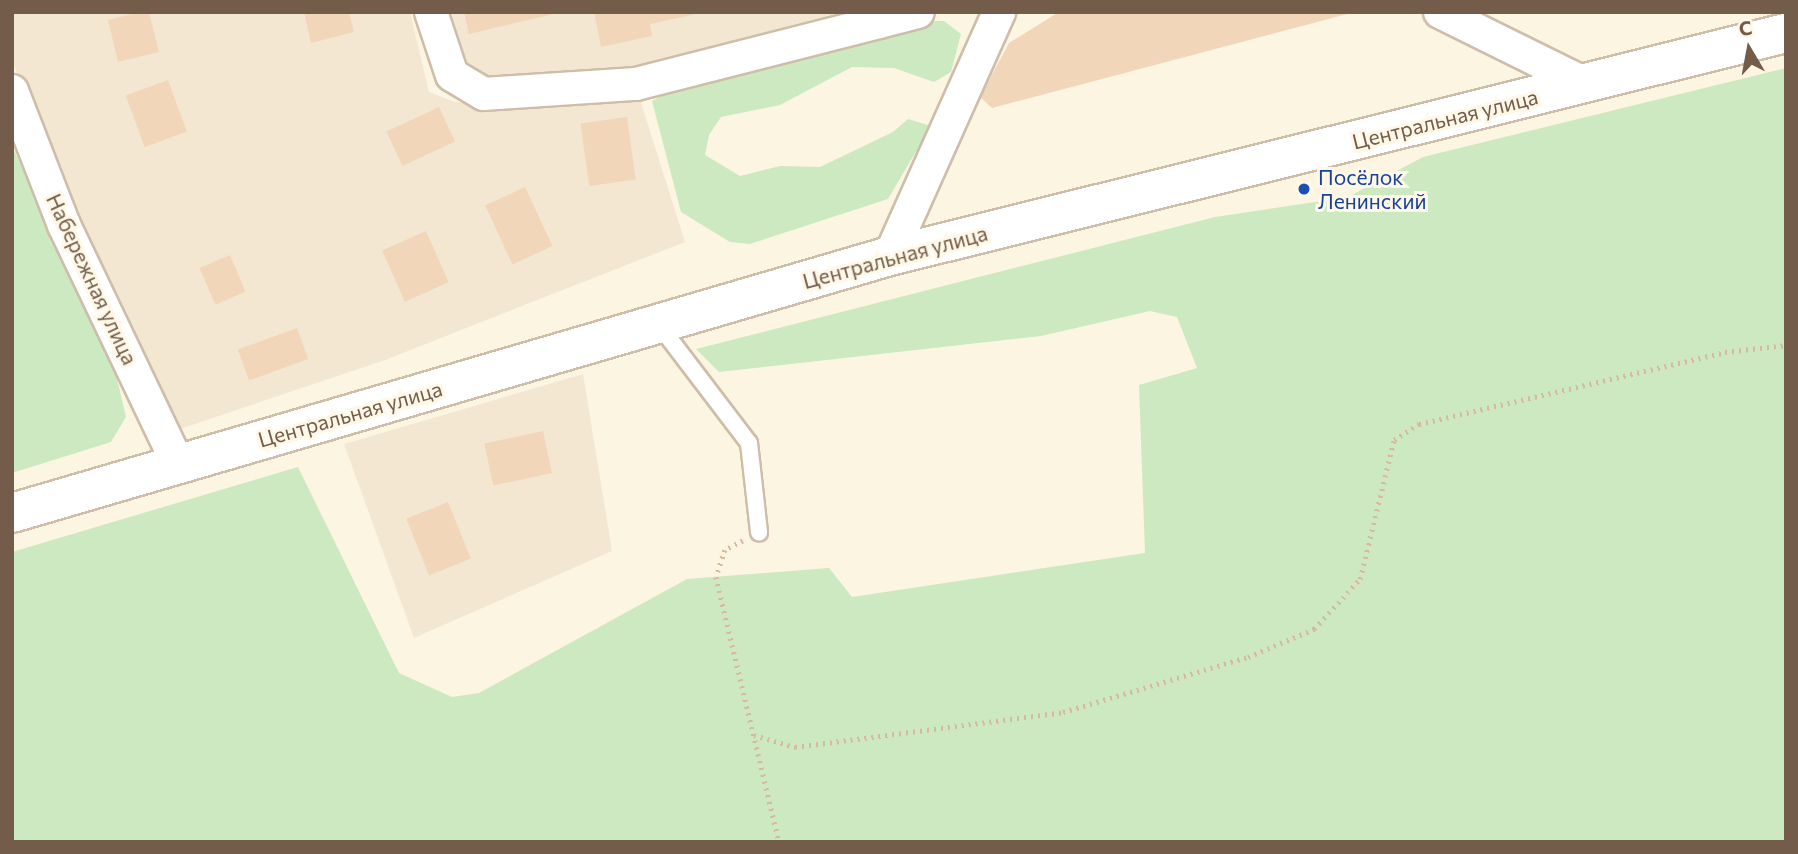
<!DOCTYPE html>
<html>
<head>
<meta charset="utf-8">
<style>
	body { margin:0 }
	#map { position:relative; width:1798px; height:854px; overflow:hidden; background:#fcf5e2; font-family:Commissioner,sans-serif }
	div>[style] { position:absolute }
	.residential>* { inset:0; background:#f3e7d1 }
	.green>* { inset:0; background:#cde9c1 }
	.building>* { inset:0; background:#f1d6ba; transform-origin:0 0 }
	.path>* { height:4.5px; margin-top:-2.25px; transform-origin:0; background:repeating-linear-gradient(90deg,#d6b99e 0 2px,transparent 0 7px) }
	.roads { filter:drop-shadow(2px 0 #cdbda9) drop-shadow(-2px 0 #cdbda9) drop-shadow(0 2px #cdbda9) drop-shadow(0 -2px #cdbda9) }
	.lane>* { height:16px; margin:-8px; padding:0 8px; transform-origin:8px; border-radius:8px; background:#fff }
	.street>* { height:32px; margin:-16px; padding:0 16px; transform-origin:16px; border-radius:16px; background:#fff }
	.secondary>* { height:38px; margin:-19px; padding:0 19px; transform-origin:19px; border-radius:19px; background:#fff }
	.dots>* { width:19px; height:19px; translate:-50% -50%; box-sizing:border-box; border:4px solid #fff8e8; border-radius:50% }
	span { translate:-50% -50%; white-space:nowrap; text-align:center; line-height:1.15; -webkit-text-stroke:6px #fff8e8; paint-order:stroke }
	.street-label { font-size:21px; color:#735c49 }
	.transit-label { font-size:21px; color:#164399 }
	.left { translate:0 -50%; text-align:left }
	.frame { position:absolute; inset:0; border:14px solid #735c49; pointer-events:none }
	.north { position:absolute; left:1714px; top:14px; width:70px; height:70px; -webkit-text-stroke:5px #fff8e8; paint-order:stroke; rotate:350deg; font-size:19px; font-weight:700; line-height:28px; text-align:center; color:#735c49 }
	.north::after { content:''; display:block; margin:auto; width:24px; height:32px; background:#735c49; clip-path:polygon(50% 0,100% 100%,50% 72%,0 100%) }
</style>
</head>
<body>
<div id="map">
	<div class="residential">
		<i style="clip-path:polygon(12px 12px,410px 12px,429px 92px,455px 102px,525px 104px,638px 93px,685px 242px,385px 360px,180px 429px,73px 222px,12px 60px)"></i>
		<i style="clip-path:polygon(447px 12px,842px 12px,631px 68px,529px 80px,480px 77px,460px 63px)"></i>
		<i style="clip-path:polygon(583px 374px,612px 551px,414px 638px,344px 444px)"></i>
	</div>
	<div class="green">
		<i style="clip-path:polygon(925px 21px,944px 21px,961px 34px,951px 72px,934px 82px,894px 68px,852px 67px,780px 105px,721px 117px,709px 135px,705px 155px,740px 176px,780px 166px,820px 167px,893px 132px,908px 119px,931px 126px,888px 199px,750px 244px,730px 242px,681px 212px,652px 101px,674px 89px)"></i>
		<i style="clip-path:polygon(1786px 68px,1786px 842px,12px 842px,12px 552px,298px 467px,399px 673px,452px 697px,479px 693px,687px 579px,829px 568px,852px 597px,1145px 553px,1139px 385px,1197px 368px,1177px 317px,1150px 311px,1041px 336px,719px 372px,696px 349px,1215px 217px,1348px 197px,1423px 157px)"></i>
		<i style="clip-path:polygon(12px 146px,113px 362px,126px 417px,111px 442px,12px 473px)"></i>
	</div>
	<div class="building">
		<i style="clip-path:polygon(139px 12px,149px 12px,159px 52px,118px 62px,108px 20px)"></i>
		<i style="clip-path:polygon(304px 12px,349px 12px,354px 32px,311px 43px)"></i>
		<i style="clip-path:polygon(464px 12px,558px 12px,558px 13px,469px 34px)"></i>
		<i style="clip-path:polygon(594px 12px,692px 12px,692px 15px,650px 24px,652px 36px,601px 47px)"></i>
		<i style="clip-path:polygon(1059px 12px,1351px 12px,1351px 13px,992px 108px,980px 97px,1009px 43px)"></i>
		<i style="left:168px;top:80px;width:55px;height:45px;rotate:70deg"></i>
		<i style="left:439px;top:107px;width:38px;height:58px;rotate:65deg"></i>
		<i style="left:627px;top:117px;width:63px;height:47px;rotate:82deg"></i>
		<i style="left:525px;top:187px;width:65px;height:44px;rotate:65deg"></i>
		<i style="left:426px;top:231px;width:56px;height:48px;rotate:66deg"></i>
		<i style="left:230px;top:255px;width:40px;height:33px;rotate:67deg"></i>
		<i style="left:297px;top:328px;width:33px;height:63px;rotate:70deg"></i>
		<i style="left:543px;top:431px;width:43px;height:60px;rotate:78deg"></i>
		<i style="left:448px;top:502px;width:61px;height:45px;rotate:68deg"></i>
	</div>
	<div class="path">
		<i style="left:743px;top:541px;width:20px;rotate:153deg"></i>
		<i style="left:725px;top:550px;width:28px;rotate:108deg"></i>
		<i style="left:716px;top:577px;width:272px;rotate:76.6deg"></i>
		<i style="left:754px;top:735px;width:43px;rotate:16.3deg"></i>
		<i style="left:795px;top:747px;width:270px;rotate:-7.4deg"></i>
		<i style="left:1063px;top:712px;width:193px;rotate:-16.6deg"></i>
		<i style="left:1248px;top:657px;width:72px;rotate:-23deg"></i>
		<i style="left:1314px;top:629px;width:68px;rotate:-47.4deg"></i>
		<i style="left:1360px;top:579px;width:143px;rotate:-76.3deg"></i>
		<i style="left:1394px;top:440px;width:30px;rotate:-33deg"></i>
		<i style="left:1419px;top:424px;width:314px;rotate:-13.2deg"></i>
		<i style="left:1725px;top:352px;width:61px;rotate:-6.5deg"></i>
	</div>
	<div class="roads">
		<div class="lane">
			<i style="left:659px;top:325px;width:148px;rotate:52.7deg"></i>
			<i style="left:749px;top:443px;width:90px;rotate:83.6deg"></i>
		</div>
		<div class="street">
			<i style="left:431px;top:12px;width:66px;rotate:71.6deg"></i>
			<i style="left:452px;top:75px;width:37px;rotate:31deg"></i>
			<i style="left:484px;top:94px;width:152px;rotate:-3.8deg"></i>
			<i style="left:636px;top:84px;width:251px;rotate:-14.3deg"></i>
			<i style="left:870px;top:12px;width:13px;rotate:48deg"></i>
			<i style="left:879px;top:22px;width:40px;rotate:-14.4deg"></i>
			<i style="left:1440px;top:12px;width:163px;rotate:26.3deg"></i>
			<i style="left:12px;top:91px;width:144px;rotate:68.8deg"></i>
			<i style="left:64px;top:225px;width:265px;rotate:64.5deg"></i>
			<i style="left:890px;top:256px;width:267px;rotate:-65.9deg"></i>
		</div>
		<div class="secondary">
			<i style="left:12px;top:513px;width:915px;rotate:-16.32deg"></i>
			<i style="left:890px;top:256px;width:923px;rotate:-13.98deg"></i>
		</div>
	</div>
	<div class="dots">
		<i style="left:1304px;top:189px;background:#1a4fb4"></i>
	</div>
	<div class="street-label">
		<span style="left:1445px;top:119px;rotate:-14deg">Центральная улица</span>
		<span style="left:895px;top:257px;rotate:-15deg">Центральная улица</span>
		<span style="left:92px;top:279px;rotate:65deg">Набережная улица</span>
		<span style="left:350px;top:414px;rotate:-16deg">Центральная улица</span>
	</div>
	<div class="transit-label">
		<span class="left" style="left:1318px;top:189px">Посёлок<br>Ленинский</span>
	</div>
	<div class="frame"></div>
	<div class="north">С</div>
</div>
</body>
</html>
